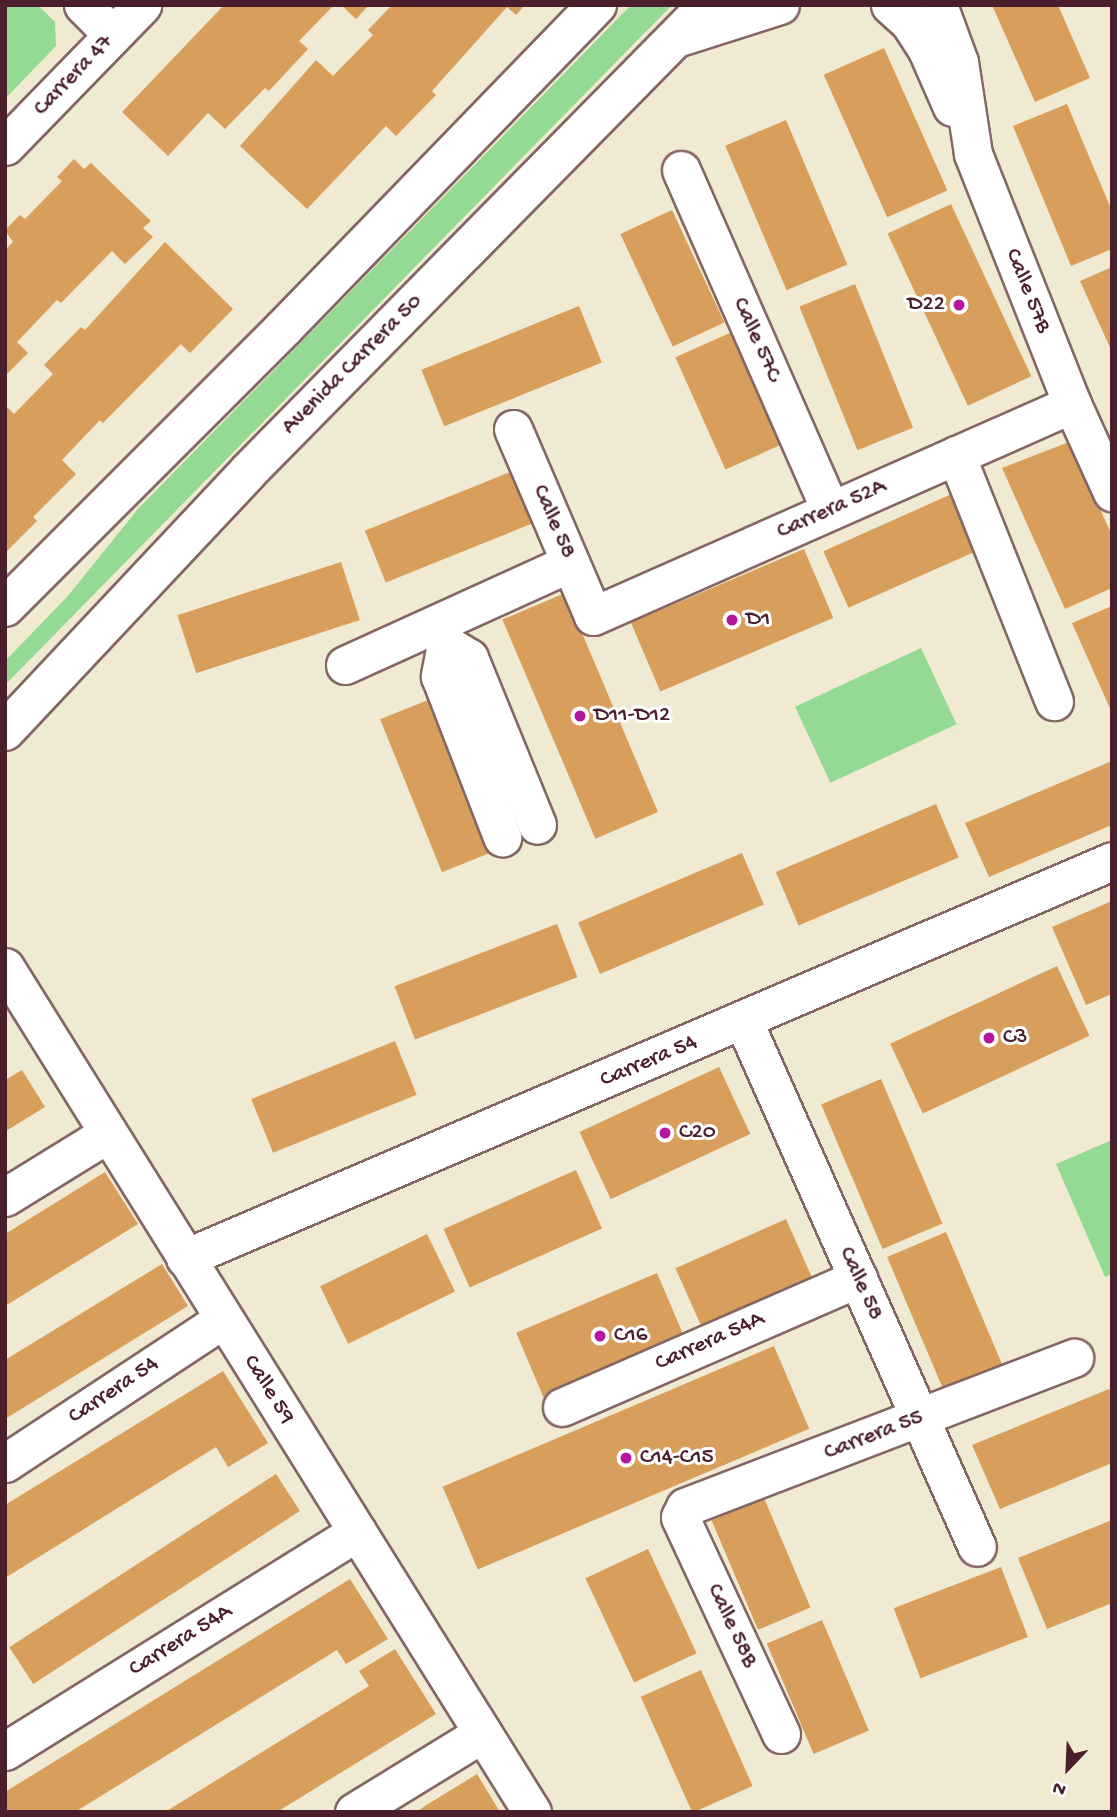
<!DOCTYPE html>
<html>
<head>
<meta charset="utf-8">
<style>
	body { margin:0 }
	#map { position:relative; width:1117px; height:1817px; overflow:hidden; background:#f1ead2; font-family:"Gochi Hand",sans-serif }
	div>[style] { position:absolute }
	.green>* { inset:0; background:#94da94; transform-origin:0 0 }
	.building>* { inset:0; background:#d79f5b; transform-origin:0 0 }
	.roads { filter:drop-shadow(2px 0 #846665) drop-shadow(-2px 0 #846665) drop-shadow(0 2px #846665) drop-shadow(0 -2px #846665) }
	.minor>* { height:37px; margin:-18.5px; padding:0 18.5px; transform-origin:18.5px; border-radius:18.5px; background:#fff }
	.major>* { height:38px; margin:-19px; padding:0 19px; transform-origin:19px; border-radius:19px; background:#fff }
	.dots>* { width:19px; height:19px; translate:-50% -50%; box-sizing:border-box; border:4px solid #fff; border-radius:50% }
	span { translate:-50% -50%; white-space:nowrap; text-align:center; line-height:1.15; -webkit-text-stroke:6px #fff; paint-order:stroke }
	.street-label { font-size:23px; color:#4a1f2b }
	.poi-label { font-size:23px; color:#4a1f2b }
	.right { translate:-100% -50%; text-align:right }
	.left { translate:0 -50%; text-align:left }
	.frame { position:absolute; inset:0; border:7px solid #4a1f2b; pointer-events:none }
	.north { position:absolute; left:1033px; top:1733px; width:70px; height:70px; -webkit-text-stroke:5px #fff; paint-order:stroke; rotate:203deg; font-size:19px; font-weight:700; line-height:28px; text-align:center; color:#4a1f2b }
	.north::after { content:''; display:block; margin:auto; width:24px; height:32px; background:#4a1f2b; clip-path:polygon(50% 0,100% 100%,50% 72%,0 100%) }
</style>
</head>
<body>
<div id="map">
	<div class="green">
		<i style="clip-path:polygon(5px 5px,38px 5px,55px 22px,56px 46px,5px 99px)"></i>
		<i style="clip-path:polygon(631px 5px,672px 5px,5px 685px,5px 661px,67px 597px,138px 509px)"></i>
		<i style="left:921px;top:648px;width:84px;height:139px;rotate:65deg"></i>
		<i style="clip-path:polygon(1112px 1140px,1112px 1274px,1105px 1277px,1056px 1164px)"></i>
	</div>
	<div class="building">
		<i style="clip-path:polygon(224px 5px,334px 5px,299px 41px,308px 49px,269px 91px,265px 88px,225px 129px,208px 113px,168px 156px,122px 112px)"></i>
		<i style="clip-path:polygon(341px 5px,369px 5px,356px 19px)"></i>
		<i style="clip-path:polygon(392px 5px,525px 5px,516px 15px,507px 7px,432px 91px,436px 95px,396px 136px,386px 126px,307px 209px,240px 146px,316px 60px,333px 76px,373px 35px,368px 30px)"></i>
		<i style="clip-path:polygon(992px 5px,1058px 5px,1090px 78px,1035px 102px)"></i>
		<i style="left:884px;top:48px;width:156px;height:66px;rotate:66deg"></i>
		<i style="clip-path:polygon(1067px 104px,1112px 211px,1112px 249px,1071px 266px,1013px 126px)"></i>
		<i style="left:786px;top:120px;width:157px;height:66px;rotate:67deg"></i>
		<i style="clip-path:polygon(74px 159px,84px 169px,91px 163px,151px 221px,143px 228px,153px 237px,125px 264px,112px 251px,61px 303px,57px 300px,17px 342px,28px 353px,5px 376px,5px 250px,13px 242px,5px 230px,20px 215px,25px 219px,62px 181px,57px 177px)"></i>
		<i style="left:951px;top:204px;width:190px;height:70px;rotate:65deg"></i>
		<i style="left:672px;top:210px;width:124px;height:57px;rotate:65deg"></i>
		<i style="clip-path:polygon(165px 242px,233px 309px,190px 353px,181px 344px,103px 423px,100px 420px,62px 460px,76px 474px,33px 517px,37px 521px,5px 553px,5px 405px,14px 414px,53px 374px,44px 365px,81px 327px,85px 330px)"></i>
		<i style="clip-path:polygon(1112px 267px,1112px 352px,1080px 281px)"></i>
		<i style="left:855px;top:284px;width:155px;height:60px;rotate:68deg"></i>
		<i style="left:579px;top:306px;width:61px;height:170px;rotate:68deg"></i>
		<i style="left:732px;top:332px;width:123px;height:62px;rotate:66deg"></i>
		<i style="clip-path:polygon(1069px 442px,1112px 535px,1112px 588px,1065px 609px,1002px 468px)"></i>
		<i style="left:515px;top:470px;width:56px;height:162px;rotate:68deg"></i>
		<i style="left:954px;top:493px;width:62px;height:143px;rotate:66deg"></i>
		<i style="left:804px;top:549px;width:75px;height:188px;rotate:67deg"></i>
		<i style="left:341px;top:562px;width:61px;height:172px;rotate:72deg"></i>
		<i style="left:565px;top:593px;width:238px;height:68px;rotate:67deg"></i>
		<i style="clip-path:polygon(1112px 606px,1112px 713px,1072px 623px)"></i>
		<i style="left:433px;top:698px;width:165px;height:57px;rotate:68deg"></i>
		<i style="clip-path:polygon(1112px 761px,1112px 825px,989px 877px,965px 823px)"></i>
		<i style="left:936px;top:804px;width:58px;height:174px;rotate:67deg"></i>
		<i style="left:742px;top:853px;width:56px;height:178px;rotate:67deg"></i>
		<i style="clip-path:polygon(1112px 901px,1112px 994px,1086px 1005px,1052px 927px)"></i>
		<i style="left:557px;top:924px;width:57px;height:174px;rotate:69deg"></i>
		<i style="left:1057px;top:966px;width:77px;height:184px;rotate:65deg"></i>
		<i style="left:395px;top:1041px;width:58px;height:155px;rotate:68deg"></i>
		<i style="left:719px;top:1067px;width:74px;height:154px;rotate:65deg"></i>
		<i style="clip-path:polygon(22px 1070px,45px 1107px,6px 1131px,5px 1080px)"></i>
		<i style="left:881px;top:1079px;width:157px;height:65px;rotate:67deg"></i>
		<i style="left:576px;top:1170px;width:64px;height:145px;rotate:66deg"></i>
		<i style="clip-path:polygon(105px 1172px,138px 1224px,5px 1306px,5px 1234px)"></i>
		<i style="left:786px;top:1219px;width:69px;height:121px;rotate:66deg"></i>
		<i style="left:946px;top:1232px;width:155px;height:64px;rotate:67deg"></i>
		<i style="left:427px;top:1234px;width:64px;height:119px;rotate:64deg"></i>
		<i style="clip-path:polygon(162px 1264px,188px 1306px,5px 1419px,5px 1360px)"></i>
		<i style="left:657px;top:1273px;width:71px;height:153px;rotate:67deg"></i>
		<i style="left:774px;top:1346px;width:90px;height:360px;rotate:67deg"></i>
		<i style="clip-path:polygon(223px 1371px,268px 1443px,228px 1467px,216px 1447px,5px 1578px,5px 1505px)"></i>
		<i style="clip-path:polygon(1109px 1389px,1112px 1396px,1112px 1463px,1000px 1509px,972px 1445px)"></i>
		<i style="left:276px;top:1474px;width:44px;height:318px;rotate:57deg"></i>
		<i style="left:764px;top:1498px;width:119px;height:57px;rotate:67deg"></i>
		<i style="clip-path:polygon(1112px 1520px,1112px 1603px,1047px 1629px,1018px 1558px)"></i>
		<i style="left:648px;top:1549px;width:115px;height:69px;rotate:65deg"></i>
		<i style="left:1001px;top:1567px;width:75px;height:115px;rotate:69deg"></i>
		<i style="clip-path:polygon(350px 1579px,388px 1639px,346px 1664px,337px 1650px,75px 1812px,5px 1812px,5px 1792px)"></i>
		<i style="left:822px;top:1620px;width:120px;height:60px;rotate:67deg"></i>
		<i style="clip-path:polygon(395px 1649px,436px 1714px,277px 1812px,165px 1812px,369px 1686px,359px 1671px)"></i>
		<i style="left:701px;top:1670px;width:127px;height:66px;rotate:66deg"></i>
		<i style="clip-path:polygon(477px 1774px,500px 1812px,416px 1812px,425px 1806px)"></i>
	</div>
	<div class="roads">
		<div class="minor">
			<i style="left:83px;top:5px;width:42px;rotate:45deg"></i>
			<i style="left:890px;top:5px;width:25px;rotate:42deg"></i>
			<i style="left:909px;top:22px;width:33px;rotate:57deg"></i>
			<i style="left:927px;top:50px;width:62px;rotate:66.3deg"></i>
			<i style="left:938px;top:5px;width:61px;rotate:69.8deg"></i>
			<i style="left:959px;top:62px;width:93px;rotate:81.3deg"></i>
			<i style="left:973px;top:154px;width:269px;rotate:68.4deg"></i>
			<i style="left:1072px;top:404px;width:97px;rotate:65.6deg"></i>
			<i style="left:676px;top:38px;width:109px;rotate:-17.6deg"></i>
			<i style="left:5px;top:146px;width:197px;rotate:-45.8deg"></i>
			<i style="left:681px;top:170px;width:371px;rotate:66.3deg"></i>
			<i style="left:513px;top:429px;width:203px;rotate:66.8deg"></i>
			<i style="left:593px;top:616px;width:524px;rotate:-23.87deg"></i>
			<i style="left:956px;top:455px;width:265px;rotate:68.3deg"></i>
			<i style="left:441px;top:622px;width:23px;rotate:77deg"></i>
			<i style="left:446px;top:644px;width:27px;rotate:31deg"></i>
			<i style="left:469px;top:658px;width:180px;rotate:67.8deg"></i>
			<i style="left:446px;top:644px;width:33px;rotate:101deg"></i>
			<i style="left:440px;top:676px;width:173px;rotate:68.9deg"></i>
			<i style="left:345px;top:665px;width:247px;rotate:-24.4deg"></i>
			<i style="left:5px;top:967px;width:996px;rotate:58.05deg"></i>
			<i style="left:744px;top:1022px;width:574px;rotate:66.07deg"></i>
			<i style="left:5px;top:1197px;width:120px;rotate:-31.7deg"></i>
			<i style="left:185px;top:1258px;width:1008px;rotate:-23.18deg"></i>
			<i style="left:562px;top:1407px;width:323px;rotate:-23.5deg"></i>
			<i style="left:5px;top:1463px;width:261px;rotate:-33.4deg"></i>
			<i style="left:781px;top:1734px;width:239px;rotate:-115deg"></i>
			<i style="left:680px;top:1517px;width:11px;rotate:-63deg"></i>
			<i style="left:685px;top:1507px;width:417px;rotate:-21deg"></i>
			<i style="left:5px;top:1751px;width:415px;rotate:-31.9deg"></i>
			<i style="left:354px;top:1812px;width:151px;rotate:-31.5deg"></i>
		</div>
		<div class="major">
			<i style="left:5px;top:607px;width:395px;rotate:-45deg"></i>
			<i style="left:284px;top:328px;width:450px;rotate:-45.9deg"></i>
			<i style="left:5px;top:731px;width:355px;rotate:-46.8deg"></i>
			<i style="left:248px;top:472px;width:656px;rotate:-45.43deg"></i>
		</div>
	</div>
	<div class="dots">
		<i style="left:959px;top:305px;background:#b5179e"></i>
		<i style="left:732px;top:620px;background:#b5179e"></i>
		<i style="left:580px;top:716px;background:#b5179e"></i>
		<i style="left:989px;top:1038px;background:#b5179e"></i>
		<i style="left:665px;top:1133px;background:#b5179e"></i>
		<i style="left:600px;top:1336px;background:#b5179e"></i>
		<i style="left:626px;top:1458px;background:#b5179e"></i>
	</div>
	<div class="street-label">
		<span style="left:74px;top:76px;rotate:-46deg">Carrera 47</span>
		<span style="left:1027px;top:291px;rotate:68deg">Calle 57B</span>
		<span style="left:756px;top:340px;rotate:66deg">Calle 57C</span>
		<span style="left:353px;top:365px;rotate:-45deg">Avenida Carrera 50</span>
		<span style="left:832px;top:510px;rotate:-24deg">Carrera 52A</span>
		<span style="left:553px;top:522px;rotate:67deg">Calle 58</span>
		<span style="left:649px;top:1062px;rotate:-23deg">Carrera 54</span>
		<span style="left:860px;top:1284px;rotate:66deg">Calle 58</span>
		<span style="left:710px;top:1342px;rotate:-24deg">Carrera 54A</span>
		<span style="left:268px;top:1390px;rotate:58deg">Calle 59</span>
		<span style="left:114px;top:1391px;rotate:-34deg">Carrera 54</span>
		<span style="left:874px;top:1436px;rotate:-21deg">Carrera 55</span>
		<span style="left:731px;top:1626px;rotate:65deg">Calle 58B</span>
		<span style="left:181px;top:1641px;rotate:-32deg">Carrera 54A</span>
	</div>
	<div class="poi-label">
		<span class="right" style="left:945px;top:305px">D22</span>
		<span class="left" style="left:746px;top:620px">D1</span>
		<span class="left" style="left:594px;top:716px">D11-D12</span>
		<span class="left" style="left:1003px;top:1038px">C3</span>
		<span class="left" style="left:679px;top:1133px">C20</span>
		<span class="left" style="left:614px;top:1336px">C16</span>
		<span class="left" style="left:640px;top:1458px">C14-C15</span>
	</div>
	<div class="frame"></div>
	<div class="north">N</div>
</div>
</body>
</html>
